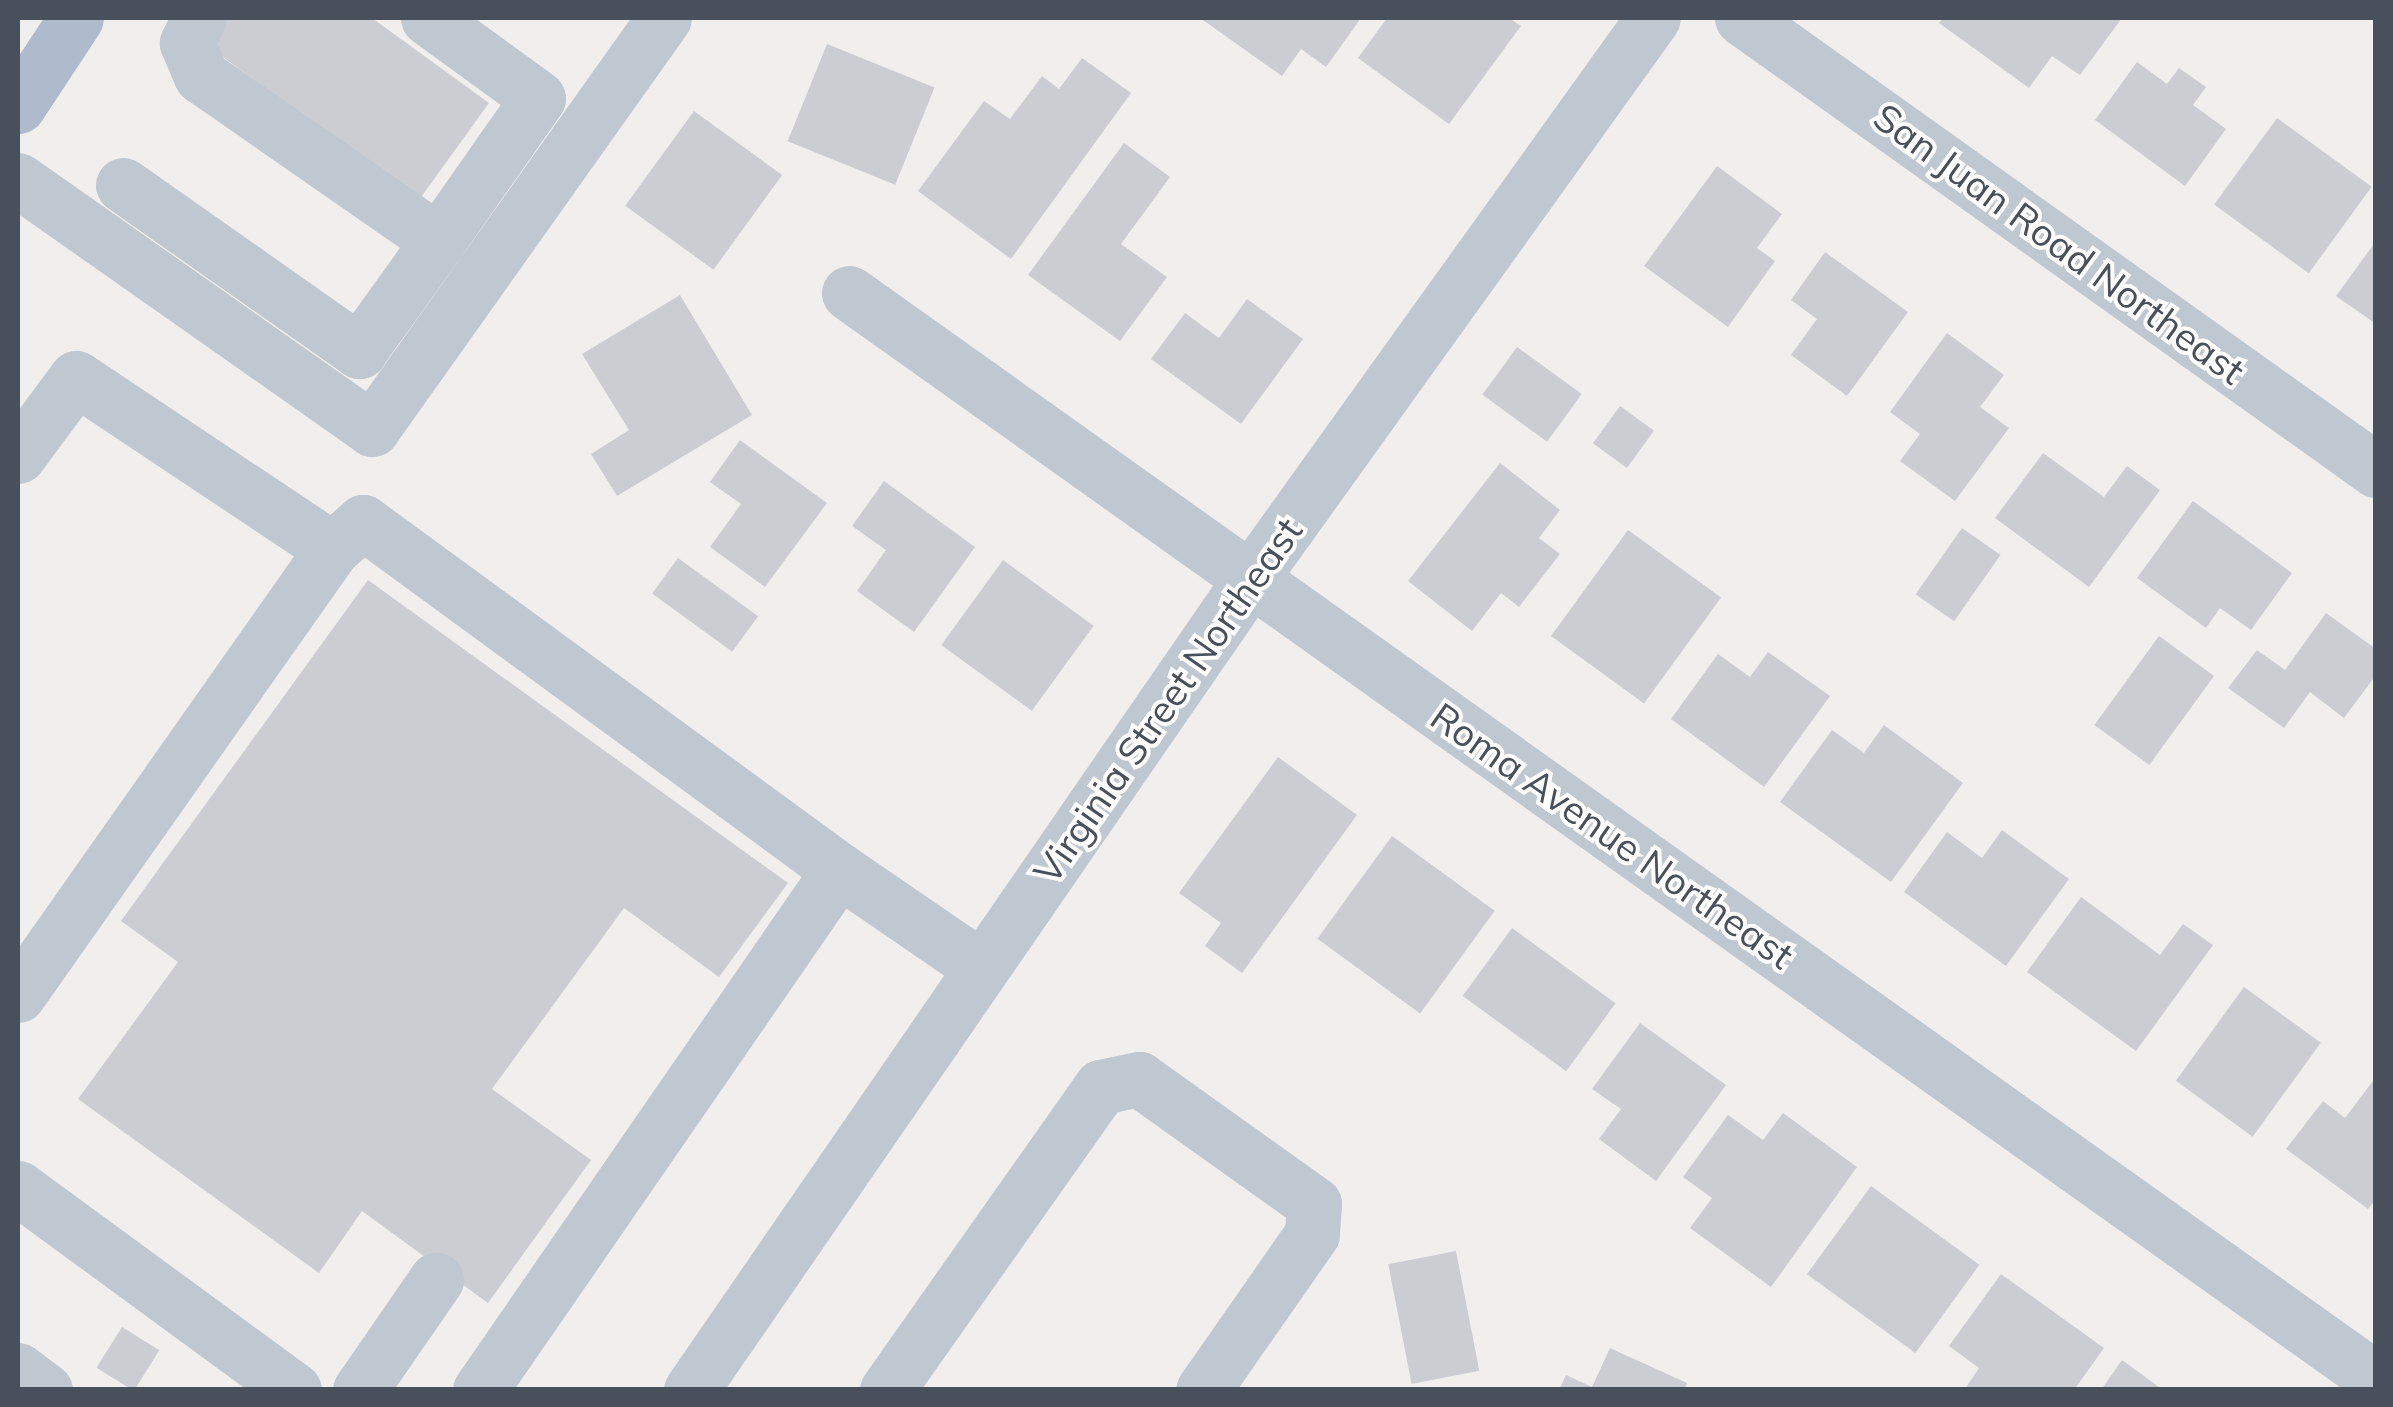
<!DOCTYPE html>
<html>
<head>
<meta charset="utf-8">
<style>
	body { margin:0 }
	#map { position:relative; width:2393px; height:1407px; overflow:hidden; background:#f1efee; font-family:Mulish,sans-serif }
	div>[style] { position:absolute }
	.building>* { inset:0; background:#cbcdd3; transform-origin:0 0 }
	.minor>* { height:55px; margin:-27.5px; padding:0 27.5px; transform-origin:27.5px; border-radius:27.5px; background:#bfc7d0 }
	.major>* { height:55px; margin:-27.5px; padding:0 27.5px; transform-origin:27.5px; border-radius:27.5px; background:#afbbcd }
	span { translate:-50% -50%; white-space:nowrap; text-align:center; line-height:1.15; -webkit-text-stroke:8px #fff; paint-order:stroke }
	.street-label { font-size:38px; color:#47505b }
	.frame { position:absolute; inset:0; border:20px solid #47505b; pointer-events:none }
</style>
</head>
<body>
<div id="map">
	<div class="building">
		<i style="clip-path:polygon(224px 18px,372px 18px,489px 103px,419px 200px,205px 44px)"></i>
		<i style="clip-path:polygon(1200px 18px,1361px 18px,1326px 67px,1301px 49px,1282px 76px)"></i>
		<i style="clip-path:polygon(1387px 18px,1509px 18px,1521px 26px,1449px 124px,1358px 58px)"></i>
		<i style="clip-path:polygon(1943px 18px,2122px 18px,2080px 75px,2052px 56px,2029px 88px,1939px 23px)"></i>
		<i style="left:827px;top:44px;width:116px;height:105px;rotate:22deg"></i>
		<i style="clip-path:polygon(1082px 58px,1131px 93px,1011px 259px,918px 191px,984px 101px,1010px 119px,1042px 76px,1059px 89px)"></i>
		<i style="clip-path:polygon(2137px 62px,2167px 84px,2179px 68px,2206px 87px,2193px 105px,2226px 129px,2185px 186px,2095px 120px)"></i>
		<i style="left:694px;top:111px;width:109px;height:117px;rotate:36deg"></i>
		<i style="left:2277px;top:118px;width:117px;height:107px;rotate:36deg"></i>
		<i style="clip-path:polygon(1124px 143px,1170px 177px,1121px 244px,1167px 277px,1120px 341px,1028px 275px)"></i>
		<i style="clip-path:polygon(1717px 166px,1782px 214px,1757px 248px,1775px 261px,1728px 327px,1644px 266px)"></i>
		<i style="clip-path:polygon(2376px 241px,2376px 324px,2336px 296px)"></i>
		<i style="clip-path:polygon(1825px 252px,1908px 312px,1847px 396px,1791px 355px,1817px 319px,1791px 300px)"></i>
		<i style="clip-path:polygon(680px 295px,752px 415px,617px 496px,591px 454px,629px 430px,582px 354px)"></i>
		<i style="clip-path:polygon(1247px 299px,1303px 339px,1241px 424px,1151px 359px,1185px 313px,1219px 338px)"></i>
		<i style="clip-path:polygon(1947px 333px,2004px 375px,1980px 407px,2009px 428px,1955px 501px,1900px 461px,1920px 434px,1890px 412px)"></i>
		<i style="left:1517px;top:347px;width:80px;height:59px;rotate:36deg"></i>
		<i style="left:1620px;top:406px;width:42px;height:46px;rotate:36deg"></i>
		<i style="clip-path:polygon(740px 440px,827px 503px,765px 587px,710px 547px,741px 504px,710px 482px)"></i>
		<i style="clip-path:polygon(2043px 453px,2104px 497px,2127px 466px,2160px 490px,2089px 587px,1995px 518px)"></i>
		<i style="clip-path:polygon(1500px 463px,1560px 510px,1539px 538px,1560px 554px,1519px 607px,1501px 593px,1472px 631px,1408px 581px)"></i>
		<i style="clip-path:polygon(884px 481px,975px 547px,914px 632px,857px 591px,886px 550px,852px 526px)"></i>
		<i style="clip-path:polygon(2193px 501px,2292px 573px,2251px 630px,2220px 608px,2206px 628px,2137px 578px)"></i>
		<i style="left:1962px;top:528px;width:47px;height:81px;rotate:35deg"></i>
		<i style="left:1628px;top:530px;width:115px;height:131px;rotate:36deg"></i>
		<i style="left:678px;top:558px;width:99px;height:44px;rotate:36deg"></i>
		<i style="left:1003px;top:560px;width:112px;height:105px;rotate:36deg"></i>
		<i style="clip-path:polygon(368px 580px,788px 883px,719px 977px,624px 908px,492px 1089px,591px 1160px,488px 1303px,362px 1211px,319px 1273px,78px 1099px,178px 962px,121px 921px)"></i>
		<i style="clip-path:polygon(2326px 613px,2376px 649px,2376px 675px,2344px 718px,2310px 692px,2284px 728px,2228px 688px,2257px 650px,2285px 670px)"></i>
		<i style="left:2159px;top:636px;width:68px;height:110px;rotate:36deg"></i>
		<i style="clip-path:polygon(1768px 652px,1830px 696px,1764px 787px,1671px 719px,1718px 654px,1750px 677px)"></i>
		<i style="clip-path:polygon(1884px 725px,1963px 783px,1891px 882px,1780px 802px,1832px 730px,1864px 753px)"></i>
		<i style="clip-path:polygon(1278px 757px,1357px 815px,1242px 973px,1205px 946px,1221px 923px,1179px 893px)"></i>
		<i style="clip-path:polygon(2002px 830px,2069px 879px,2006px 966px,1904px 892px,1947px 832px,1982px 858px)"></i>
		<i style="left:1392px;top:836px;width:127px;height:127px;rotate:36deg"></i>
		<i style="clip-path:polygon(2081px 897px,2160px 955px,2183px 924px,2213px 945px,2136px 1051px,2027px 972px)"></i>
		<i style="left:1512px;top:928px;width:128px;height:84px;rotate:36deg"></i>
		<i style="left:2244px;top:987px;width:95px;height:116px;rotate:36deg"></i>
		<i style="clip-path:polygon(1640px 1023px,1726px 1085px,1656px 1181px,1599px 1139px,1621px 1109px,1592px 1089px)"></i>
		<i style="clip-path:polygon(2376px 1077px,2376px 1199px,2368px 1209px,2286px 1149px,2323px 1101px,2345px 1118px)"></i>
		<i style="clip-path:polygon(1783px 1113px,1857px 1167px,1771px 1287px,1690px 1228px,1712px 1198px,1683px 1177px,1728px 1115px,1763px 1140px)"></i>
		<i style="left:1871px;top:1186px;width:134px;height:109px;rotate:36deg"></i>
		<i style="left:1456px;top:1251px;width:122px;height:69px;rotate:79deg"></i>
		<i style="clip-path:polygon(2001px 1274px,2104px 1348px,2074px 1390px,1964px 1390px,1979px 1368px,1949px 1346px)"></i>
		<i style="left:122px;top:1327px;width:44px;height:48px;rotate:32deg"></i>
		<i style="clip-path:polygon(1610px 1348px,1687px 1383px,1684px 1390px,1559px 1390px,1566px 1375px,1592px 1387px)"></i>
		<i style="clip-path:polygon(2122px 1360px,2163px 1390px,2101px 1390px)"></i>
	</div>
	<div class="minor">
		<i style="left:199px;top:18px;width:28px;rotate:116deg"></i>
		<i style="left:187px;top:43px;width:36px;rotate:67deg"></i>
		<i style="left:201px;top:76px;width:289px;rotate:34.8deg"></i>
		<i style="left:438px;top:241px;width:174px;rotate:-55deg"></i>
		<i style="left:538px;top:98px;width:136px;rotate:-144deg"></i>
		<i style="left:1742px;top:18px;width:779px;rotate:35.49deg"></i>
		<i style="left:18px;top:180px;width:433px;rotate:35.1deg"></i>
		<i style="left:372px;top:429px;width:504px;rotate:-54.61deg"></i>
		<i style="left:123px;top:185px;width:289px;rotate:35.1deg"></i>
		<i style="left:359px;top:351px;width:135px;rotate:-54.3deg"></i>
		<i style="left:849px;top:293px;width:1874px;rotate:35.42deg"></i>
		<i style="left:18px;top:456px;width:97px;rotate:-53.4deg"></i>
		<i style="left:76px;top:378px;width:308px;rotate:33.7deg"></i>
		<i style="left:332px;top:549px;width:41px;rotate:-41.1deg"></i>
		<i style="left:363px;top:522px;width:590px;rotate:36.17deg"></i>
		<i style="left:839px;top:870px;width:632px;rotate:124.62deg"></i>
		<i style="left:839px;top:870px;width:173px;rotate:34.4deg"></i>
		<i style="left:18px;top:995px;width:545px;rotate:-54.85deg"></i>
		<i style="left:18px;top:1188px;width:342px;rotate:36.2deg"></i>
		<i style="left:18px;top:1370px;width:34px;rotate:37deg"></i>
		<i style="left:360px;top:1390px;width:134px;rotate:-55.4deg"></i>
		<i style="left:691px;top:1390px;width:986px;rotate:-55.41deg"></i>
		<i style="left:1251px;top:578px;width:689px;rotate:-54.33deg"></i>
		<i style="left:887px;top:1390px;width:371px;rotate:-54.8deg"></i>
		<i style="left:1101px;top:1087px;width:39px;rotate:-12deg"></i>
		<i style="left:1139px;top:1079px;width:215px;rotate:35.5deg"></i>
		<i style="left:1314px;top:1204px;width:30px;rotate:94deg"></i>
		<i style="left:1312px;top:1234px;width:190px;rotate:124.9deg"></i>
	</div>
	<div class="major">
		<i style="left:18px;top:106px;width:105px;rotate:-56.6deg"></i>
	</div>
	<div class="street-label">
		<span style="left:2059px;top:244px;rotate:36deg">San Juan Road Northeast</span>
		<span style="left:1168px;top:701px;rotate:-55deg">Virginia Street Northeast</span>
		<span style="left:1612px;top:836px;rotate:35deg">Roma Avenue Northeast</span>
	</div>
	<div class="frame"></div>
</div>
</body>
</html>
